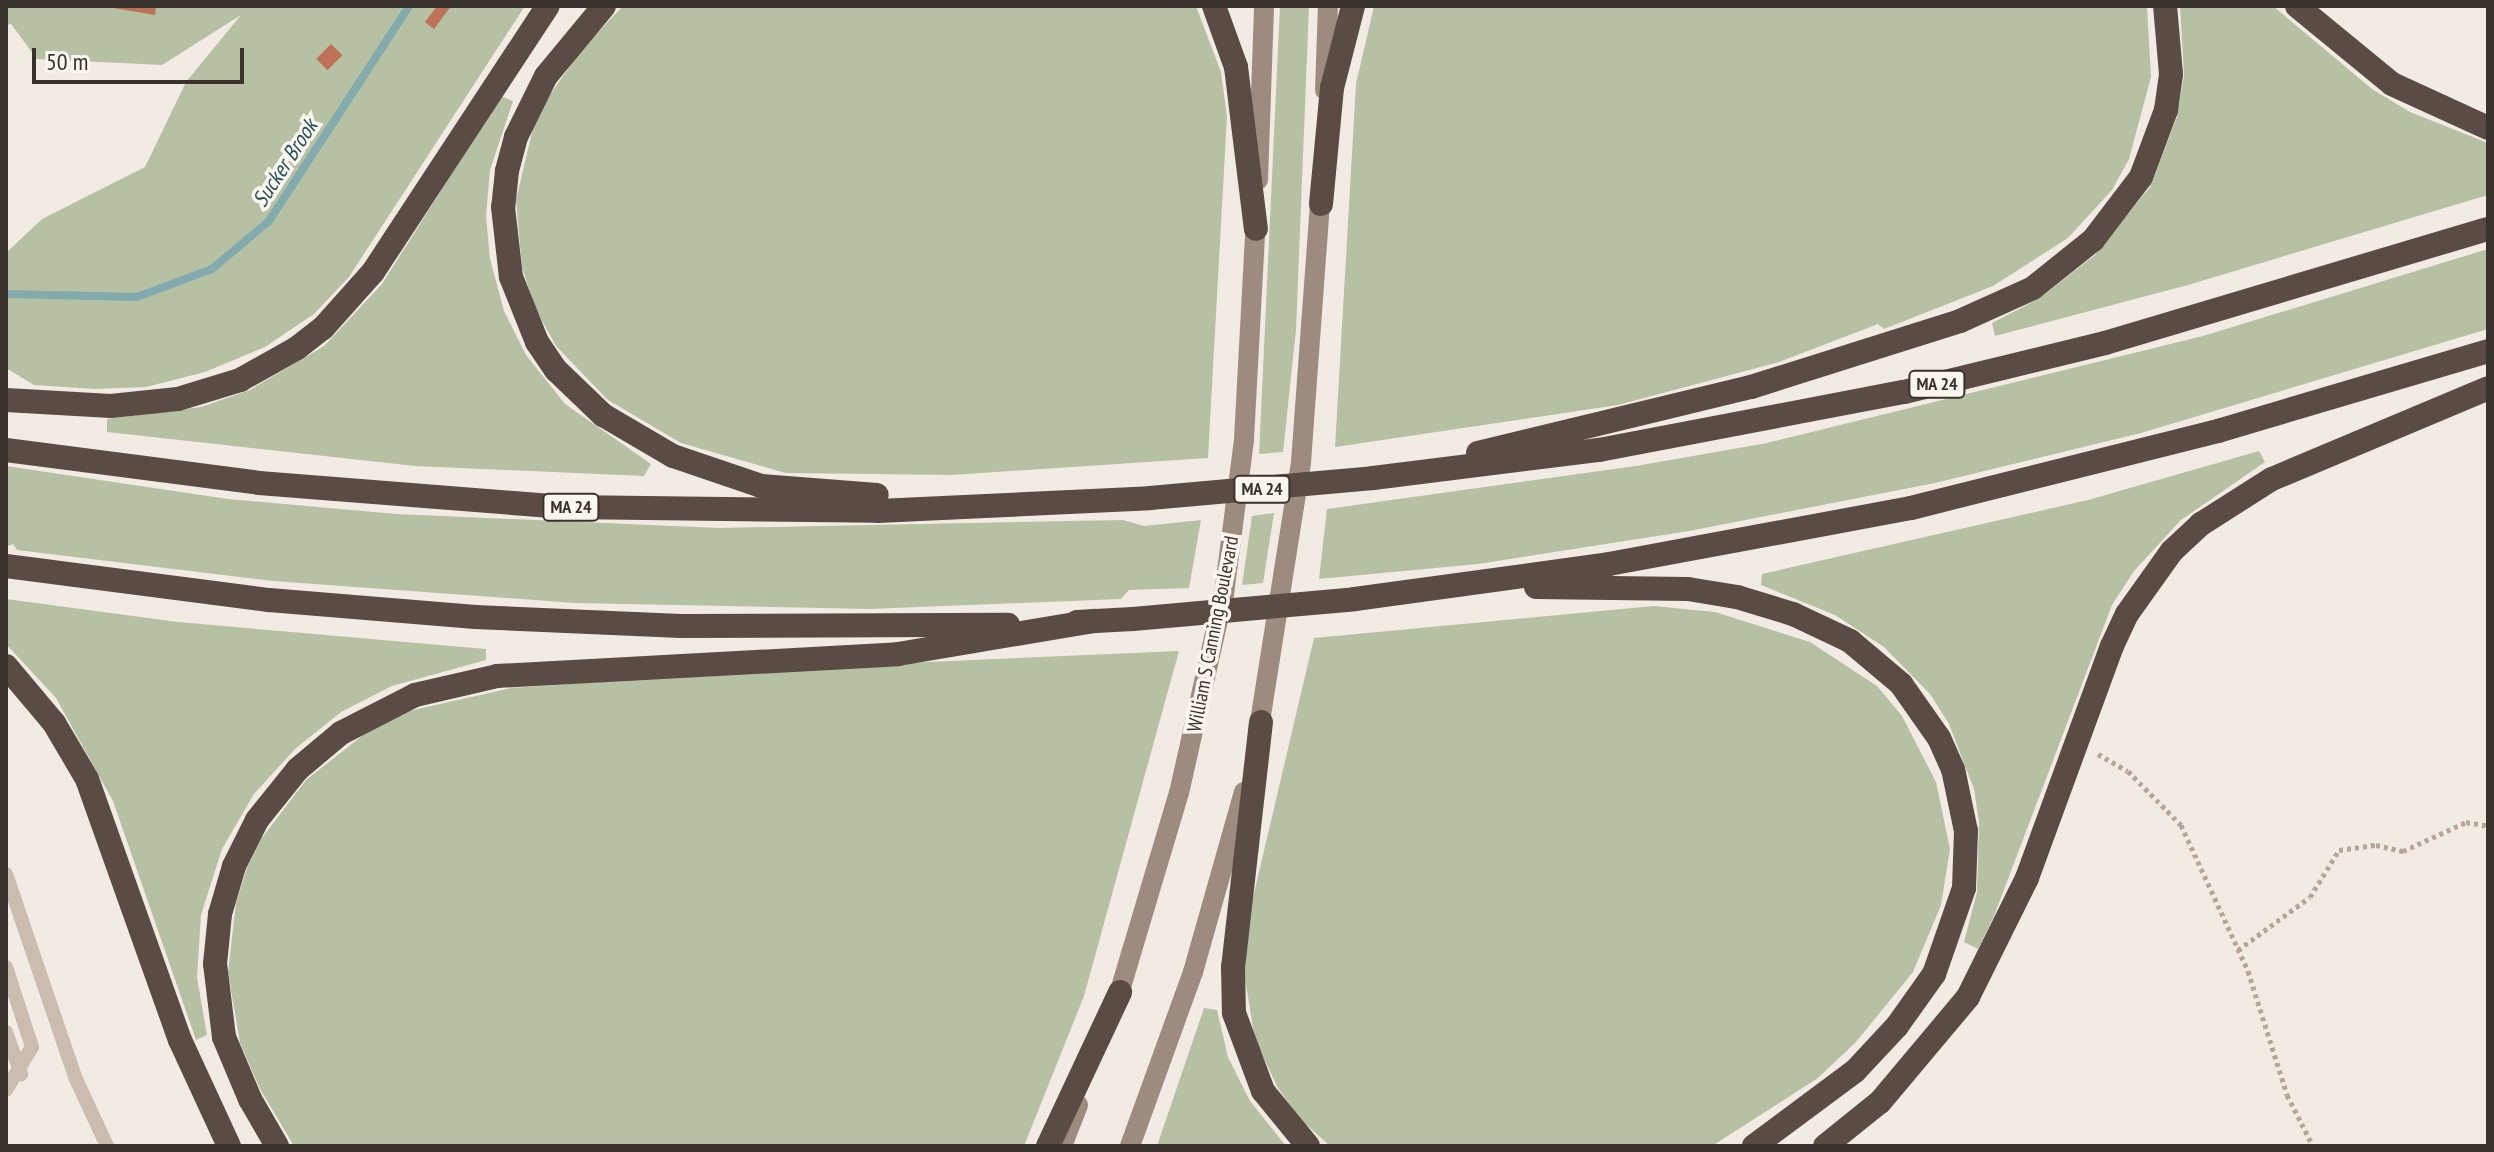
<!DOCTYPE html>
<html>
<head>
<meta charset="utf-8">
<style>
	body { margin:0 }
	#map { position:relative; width:2494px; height:1152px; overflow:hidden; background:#f2ebe3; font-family:"PT Sans Narrow",sans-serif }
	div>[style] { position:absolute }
	.green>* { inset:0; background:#b6c1a3 }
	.stream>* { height:8px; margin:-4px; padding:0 4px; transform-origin:4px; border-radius:4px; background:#83abad }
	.building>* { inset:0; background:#bd7156; transform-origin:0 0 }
	.path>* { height:5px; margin-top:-2.5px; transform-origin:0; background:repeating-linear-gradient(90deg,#b6a699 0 4px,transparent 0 8px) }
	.lane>* { height:14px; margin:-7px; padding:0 7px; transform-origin:7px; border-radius:7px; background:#cabcaf }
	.secondary>* { height:20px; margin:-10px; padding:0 10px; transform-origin:10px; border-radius:10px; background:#9e8b80 }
	.highway>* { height:24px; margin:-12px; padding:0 12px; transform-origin:12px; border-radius:12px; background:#5a4b44 }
	.highway-bridge>* { height:24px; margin:-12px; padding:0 12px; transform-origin:12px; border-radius:12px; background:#5a4b44 }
	span { translate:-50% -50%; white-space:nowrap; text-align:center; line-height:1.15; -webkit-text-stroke:7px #faf5ef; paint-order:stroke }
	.shield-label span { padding:2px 6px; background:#faf5ef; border:2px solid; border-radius:6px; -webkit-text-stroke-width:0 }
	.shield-label { font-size:18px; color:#39312c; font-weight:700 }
	.street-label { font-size:20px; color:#39312c }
	.water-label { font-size:22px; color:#255458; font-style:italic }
	.frame { position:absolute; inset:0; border:8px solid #39312c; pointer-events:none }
	.scale { position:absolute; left:32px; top:48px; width:212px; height:36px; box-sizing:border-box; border:4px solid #39312c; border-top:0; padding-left:10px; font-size:24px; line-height:28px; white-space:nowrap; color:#39312c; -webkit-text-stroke:6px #faf5ef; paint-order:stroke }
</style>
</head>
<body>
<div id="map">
	<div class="green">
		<i style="clip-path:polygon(6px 6px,525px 6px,349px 277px,314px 314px,265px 347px,205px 372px,146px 387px,95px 389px,34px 385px,6px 368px,6px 253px,42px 219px,145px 167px,186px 82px,241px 15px,162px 65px,37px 59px,11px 24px,6px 25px)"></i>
		<i style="clip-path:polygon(623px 6px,1196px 6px,1221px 72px,1227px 117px,1208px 458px,952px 475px,786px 473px,681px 443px,608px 400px,556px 346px,535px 308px,522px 267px,516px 200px,533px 128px,549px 96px,583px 48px)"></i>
		<i style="clip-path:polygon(1280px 6px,1309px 6px,1296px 330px,1283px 452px,1259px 454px)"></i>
		<i style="clip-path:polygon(1374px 6px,2147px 6px,2151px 77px,2129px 159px,2112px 190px,2068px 238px,1993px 286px,1884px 329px,1878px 324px,1779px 362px,1618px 405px,1335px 447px,1356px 84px)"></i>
		<i style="clip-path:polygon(2180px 6px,2273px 6px,2372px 89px,2410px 112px,2488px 143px,2488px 195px,2188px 285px,1995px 336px,1992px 323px,2040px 298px,2095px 255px,2150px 187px,2177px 117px,2184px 75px)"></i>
		<i style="clip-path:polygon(501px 96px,513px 101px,490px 170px,486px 216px,490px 259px,504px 311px,526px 355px,565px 404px,651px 464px,644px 476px,415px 466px,107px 432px,107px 419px,201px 407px,250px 390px,324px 346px,382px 284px)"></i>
		<i style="clip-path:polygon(2488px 249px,2488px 329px,2141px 433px,1935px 483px,1689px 531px,1478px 564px,1319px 579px,1327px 509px,1636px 466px,1767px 443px,2203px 336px)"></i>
		<i style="clip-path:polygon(2259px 451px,2265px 462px,2181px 520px,2134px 571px,2112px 605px,1994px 916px,1978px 949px,1964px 942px,1977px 892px,1979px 822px,1974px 789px,1949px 724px,1930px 694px,1884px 647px,1835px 615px,1761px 585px,1762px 574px,2088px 500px)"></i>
		<i style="clip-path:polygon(6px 466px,228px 499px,396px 514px,718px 528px,1123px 520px,1144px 526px,1201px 520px,1189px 588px,1129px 590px,1121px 599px,870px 609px,575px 603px,273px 581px,17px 550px,13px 544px,6px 547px)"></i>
		<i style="clip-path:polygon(1274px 513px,1263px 583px,1242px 585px,1252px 516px)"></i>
		<i style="clip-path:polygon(6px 599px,178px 622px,486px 649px,486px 660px,392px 686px,341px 712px,295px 749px,254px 794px,222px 849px,201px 915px,197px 977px,207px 1035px,196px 1040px,113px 801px,56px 698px,6px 644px)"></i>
		<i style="clip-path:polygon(1653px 606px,1715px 612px,1810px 642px,1877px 686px,1902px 716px,1936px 782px,1950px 849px,1941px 905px,1913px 972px,1856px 1042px,1818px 1078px,1712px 1146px,1330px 1146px,1299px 1118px,1278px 1088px,1255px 1040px,1243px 966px,1247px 923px,1314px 638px)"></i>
		<i style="clip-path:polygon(1179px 651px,1084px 996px,1024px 1146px,294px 1146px,260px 1089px,240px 1043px,228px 972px,236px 903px,247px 868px,261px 839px,306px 780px,372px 728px,409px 711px,511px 688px,835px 666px)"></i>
		<i style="clip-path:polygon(1204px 1008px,1217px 1010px,1228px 1057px,1250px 1101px,1286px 1146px,1157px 1146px)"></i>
	</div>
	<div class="stream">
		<i style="left:6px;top:294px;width:131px;rotate:1.3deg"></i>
		<i style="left:137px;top:297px;width:80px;rotate:-20.5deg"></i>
		<i style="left:212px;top:269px;width:75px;rotate:-40.1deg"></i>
		<i style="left:269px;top:221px;width:257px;rotate:-56.9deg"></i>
	</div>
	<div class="building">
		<i style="clip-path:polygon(101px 6px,156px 6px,155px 15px)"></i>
		<i style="clip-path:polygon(437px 6px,451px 6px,434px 29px,425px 22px)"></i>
		<i style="left:331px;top:44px;width:16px;height:21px;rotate:45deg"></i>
	</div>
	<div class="path">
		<i style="left:2098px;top:754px;width:34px;rotate:30deg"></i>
		<i style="left:2128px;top:771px;width:76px;rotate:45.5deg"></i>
		<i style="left:2181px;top:825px;width:161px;rotate:65.3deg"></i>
		<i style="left:2248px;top:971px;width:130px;rotate:72.5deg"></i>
		<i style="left:2287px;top:1095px;width:57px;rotate:63deg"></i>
		<i style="left:2238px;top:950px;width:89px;rotate:-36.4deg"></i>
		<i style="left:2310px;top:897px;width:55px;rotate:-58.3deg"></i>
		<i style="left:2339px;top:850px;width:37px;rotate:-8deg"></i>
		<i style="left:2376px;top:845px;width:28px;rotate:13deg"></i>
		<i style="left:2403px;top:851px;width:69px;rotate:-24.7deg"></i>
		<i style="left:2466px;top:822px;width:22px;rotate:10deg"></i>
	</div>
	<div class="lane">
		<i style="left:6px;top:874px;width:214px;rotate:71.2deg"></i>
		<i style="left:75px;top:1077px;width:76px;rotate:65.1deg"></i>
		<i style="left:6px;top:967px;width:84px;rotate:72deg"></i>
		<i style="left:32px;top:1047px;width:50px;rotate:121.2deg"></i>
		<i style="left:6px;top:1032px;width:45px;rotate:70.3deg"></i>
	</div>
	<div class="secondary">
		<i style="left:1325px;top:90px;width:84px;rotate:-88deg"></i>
		<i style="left:1258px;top:180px;width:174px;rotate:-88deg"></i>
		<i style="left:1258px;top:734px;width:275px;rotate:-81deg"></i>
		<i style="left:1301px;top:462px;width:273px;rotate:-85.8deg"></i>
		<i style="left:1116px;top:1004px;width:220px;rotate:-73.4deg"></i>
		<i style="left:1179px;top:793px;width:204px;rotate:-77.3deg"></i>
		<i style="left:1224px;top:594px;width:156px;rotate:-82.6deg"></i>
		<i style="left:1244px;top:439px;width:223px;rotate:-86.9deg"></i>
		<i style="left:1062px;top:1146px;width:44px;rotate:-68.7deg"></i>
		<i style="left:1130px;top:1146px;width:185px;rotate:-70.1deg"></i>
		<i style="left:1193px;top:972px;width:187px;rotate:-74.2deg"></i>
	</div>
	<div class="highway">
		<i style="left:604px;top:6px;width:91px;rotate:129.6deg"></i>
		<i style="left:546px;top:76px;width:68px;rotate:116.2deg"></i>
		<i style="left:516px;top:137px;width:35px;rotate:105deg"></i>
		<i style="left:507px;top:171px;width:36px;rotate:96deg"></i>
		<i style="left:503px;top:207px;width:70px;rotate:83.5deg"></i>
		<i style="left:511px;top:277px;width:70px;rotate:68.2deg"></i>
		<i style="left:537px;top:342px;width:34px;rotate:56deg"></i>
		<i style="left:556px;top:370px;width:65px;rotate:43.8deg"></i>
		<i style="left:603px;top:415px;width:81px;rotate:30.4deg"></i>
		<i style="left:673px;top:456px;width:93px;rotate:18.8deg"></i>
		<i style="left:761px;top:486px;width:116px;rotate:4.4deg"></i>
		<i style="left:1214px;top:6px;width:65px;rotate:70.2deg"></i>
		<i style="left:1236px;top:67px;width:163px;rotate:83deg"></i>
		<i style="left:2297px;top:6px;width:123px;rotate:39.4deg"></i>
		<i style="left:2392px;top:84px;width:106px;rotate:24.6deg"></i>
		<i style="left:1321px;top:204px;width:117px;rotate:-84.6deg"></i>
		<i style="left:1332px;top:88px;width:85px;rotate:-75.6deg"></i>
		<i style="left:6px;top:400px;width:105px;rotate:3.3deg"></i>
		<i style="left:111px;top:406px;width:67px;rotate:-6deg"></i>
		<i style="left:178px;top:399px;width:65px;rotate:-17deg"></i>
		<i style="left:240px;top:380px;width:65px;rotate:-29.3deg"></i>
		<i style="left:297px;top:348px;width:33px;rotate:-38deg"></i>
		<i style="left:323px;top:328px;width:75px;rotate:-48.2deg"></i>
		<i style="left:373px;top:272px;width:318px;rotate:-56.7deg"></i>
		<i style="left:6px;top:450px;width:255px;rotate:7.4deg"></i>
		<i style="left:259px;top:483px;width:309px;rotate:4.5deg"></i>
		<i style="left:567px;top:507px;width:311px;rotate:0.7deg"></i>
		<i style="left:878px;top:511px;width:272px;rotate:-2.7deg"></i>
		<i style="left:1478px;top:453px;width:281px;rotate:-13.6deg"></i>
		<i style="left:1751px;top:387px;width:219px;rotate:-17.5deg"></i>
		<i style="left:1960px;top:321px;width:80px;rotate:-24.3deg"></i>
		<i style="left:2033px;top:288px;width:77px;rotate:-38.7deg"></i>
		<i style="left:2093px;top:240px;width:79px;rotate:-52.7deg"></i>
		<i style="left:2141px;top:177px;width:72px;rotate:-69.5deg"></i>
		<i style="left:2166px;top:110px;width:36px;rotate:-82deg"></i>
		<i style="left:2171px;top:74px;width:68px;rotate:-95deg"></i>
		<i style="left:1373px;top:478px;width:228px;rotate:-7.1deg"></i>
		<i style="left:1599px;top:450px;width:310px;rotate:-10.8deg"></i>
		<i style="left:1904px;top:392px;width:207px;rotate:-13.7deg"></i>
		<i style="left:2105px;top:343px;width:400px;rotate:-16.6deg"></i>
		<i style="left:6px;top:566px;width:265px;rotate:7.4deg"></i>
		<i style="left:269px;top:600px;width:207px;rotate:4.7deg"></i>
		<i style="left:475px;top:617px;width:206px;rotate:2.5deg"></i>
		<i style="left:681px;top:626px;width:327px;rotate:-0.2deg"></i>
		<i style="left:1536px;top:587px;width:152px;rotate:0.8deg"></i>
		<i style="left:1688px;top:589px;width:50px;rotate:9.3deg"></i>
		<i style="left:1737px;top:597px;width:59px;rotate:16.9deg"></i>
		<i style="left:1793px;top:614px;width:63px;rotate:25.3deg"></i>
		<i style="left:1850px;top:641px;width:67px;rotate:40.1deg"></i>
		<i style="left:1901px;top:684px;width:66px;rotate:54.9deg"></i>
		<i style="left:1939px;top:738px;width:34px;rotate:66deg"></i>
		<i style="left:1953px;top:769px;width:63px;rotate:78.2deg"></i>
		<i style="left:1966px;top:831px;width:57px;rotate:92deg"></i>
		<i style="left:1964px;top:888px;width:91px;rotate:109.2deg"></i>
		<i style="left:1934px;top:974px;width:64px;rotate:125.4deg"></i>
		<i style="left:1897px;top:1026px;width:62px;rotate:133deg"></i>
		<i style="left:1855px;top:1071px;width:126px;rotate:143.4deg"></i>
		<i style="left:1355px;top:599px;width:256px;rotate:-7.8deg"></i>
		<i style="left:1609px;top:564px;width:307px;rotate:-10.5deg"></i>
		<i style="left:1911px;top:508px;width:317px;rotate:-14.1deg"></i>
		<i style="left:2218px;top:431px;width:282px;rotate:-16.5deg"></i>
		<i style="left:1077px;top:622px;width:56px;rotate:-3.1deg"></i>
		<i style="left:6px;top:666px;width:75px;rotate:49.9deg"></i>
		<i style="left:54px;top:723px;width:65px;rotate:59.5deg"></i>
		<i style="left:87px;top:779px;width:277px;rotate:70.4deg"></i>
		<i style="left:180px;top:1040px;width:117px;rotate:65.2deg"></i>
		<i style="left:1261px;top:722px;width:247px;rotate:96.5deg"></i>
		<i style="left:1233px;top:967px;width:46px;rotate:88.8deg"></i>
		<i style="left:1234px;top:1013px;width:83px;rotate:69.6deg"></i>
		<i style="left:1263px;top:1091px;width:71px;rotate:50.7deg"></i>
		<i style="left:277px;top:1146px;width:54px;rotate:-119.9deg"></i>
		<i style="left:250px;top:1099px;width:67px;rotate:-112.8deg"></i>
		<i style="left:224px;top:1037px;width:74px;rotate:-97deg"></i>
		<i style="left:215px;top:964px;width:50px;rotate:-84.3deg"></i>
		<i style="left:220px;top:914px;width:50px;rotate:-73.7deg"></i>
		<i style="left:234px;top:866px;width:51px;rotate:-63.4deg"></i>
		<i style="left:257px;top:820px;width:65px;rotate:-51.2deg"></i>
		<i style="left:298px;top:769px;width:56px;rotate:-39.9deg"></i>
		<i style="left:341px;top:733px;width:83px;rotate:-27.2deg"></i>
		<i style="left:415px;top:695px;width:84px;rotate:-13deg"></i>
		<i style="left:497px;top:676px;width:402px;rotate:-3.1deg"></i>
		<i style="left:898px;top:654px;width:199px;rotate:-9.6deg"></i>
		<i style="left:1048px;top:1146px;width:170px;rotate:-64.9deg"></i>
		<i style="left:1825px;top:1146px;width:70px;rotate:-38.7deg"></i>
		<i style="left:1880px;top:1102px;width:137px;rotate:-50deg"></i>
		<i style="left:1968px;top:997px;width:133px;rotate:-63.6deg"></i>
		<i style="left:2027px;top:878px;width:247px;rotate:-69.9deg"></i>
		<i style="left:2112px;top:646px;width:35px;rotate:-65deg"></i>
		<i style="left:2127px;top:614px;width:77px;rotate:-54.5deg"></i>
		<i style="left:2172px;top:551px;width:40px;rotate:-43deg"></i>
		<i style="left:2201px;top:524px;width:84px;rotate:-32.4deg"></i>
		<i style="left:2272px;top:479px;width:234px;rotate:-22.8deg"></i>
	</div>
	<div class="highway-bridge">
		<i style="left:1150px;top:498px;width:224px;rotate:-5.1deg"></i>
		<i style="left:1133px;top:619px;width:223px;rotate:-5.1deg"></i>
	</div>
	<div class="shield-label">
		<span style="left:1937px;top:384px">MA 24</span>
		<span style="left:1262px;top:489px">MA 24</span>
		<span style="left:571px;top:507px">MA 24</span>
	</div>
	<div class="street-label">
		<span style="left:1213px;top:634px;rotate:-79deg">William S Canning Boulevard</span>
	</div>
	<div class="water-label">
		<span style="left:285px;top:163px;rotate:-57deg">Sucker Brook</span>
	</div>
	<div class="frame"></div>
	<div class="scale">50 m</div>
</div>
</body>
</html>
